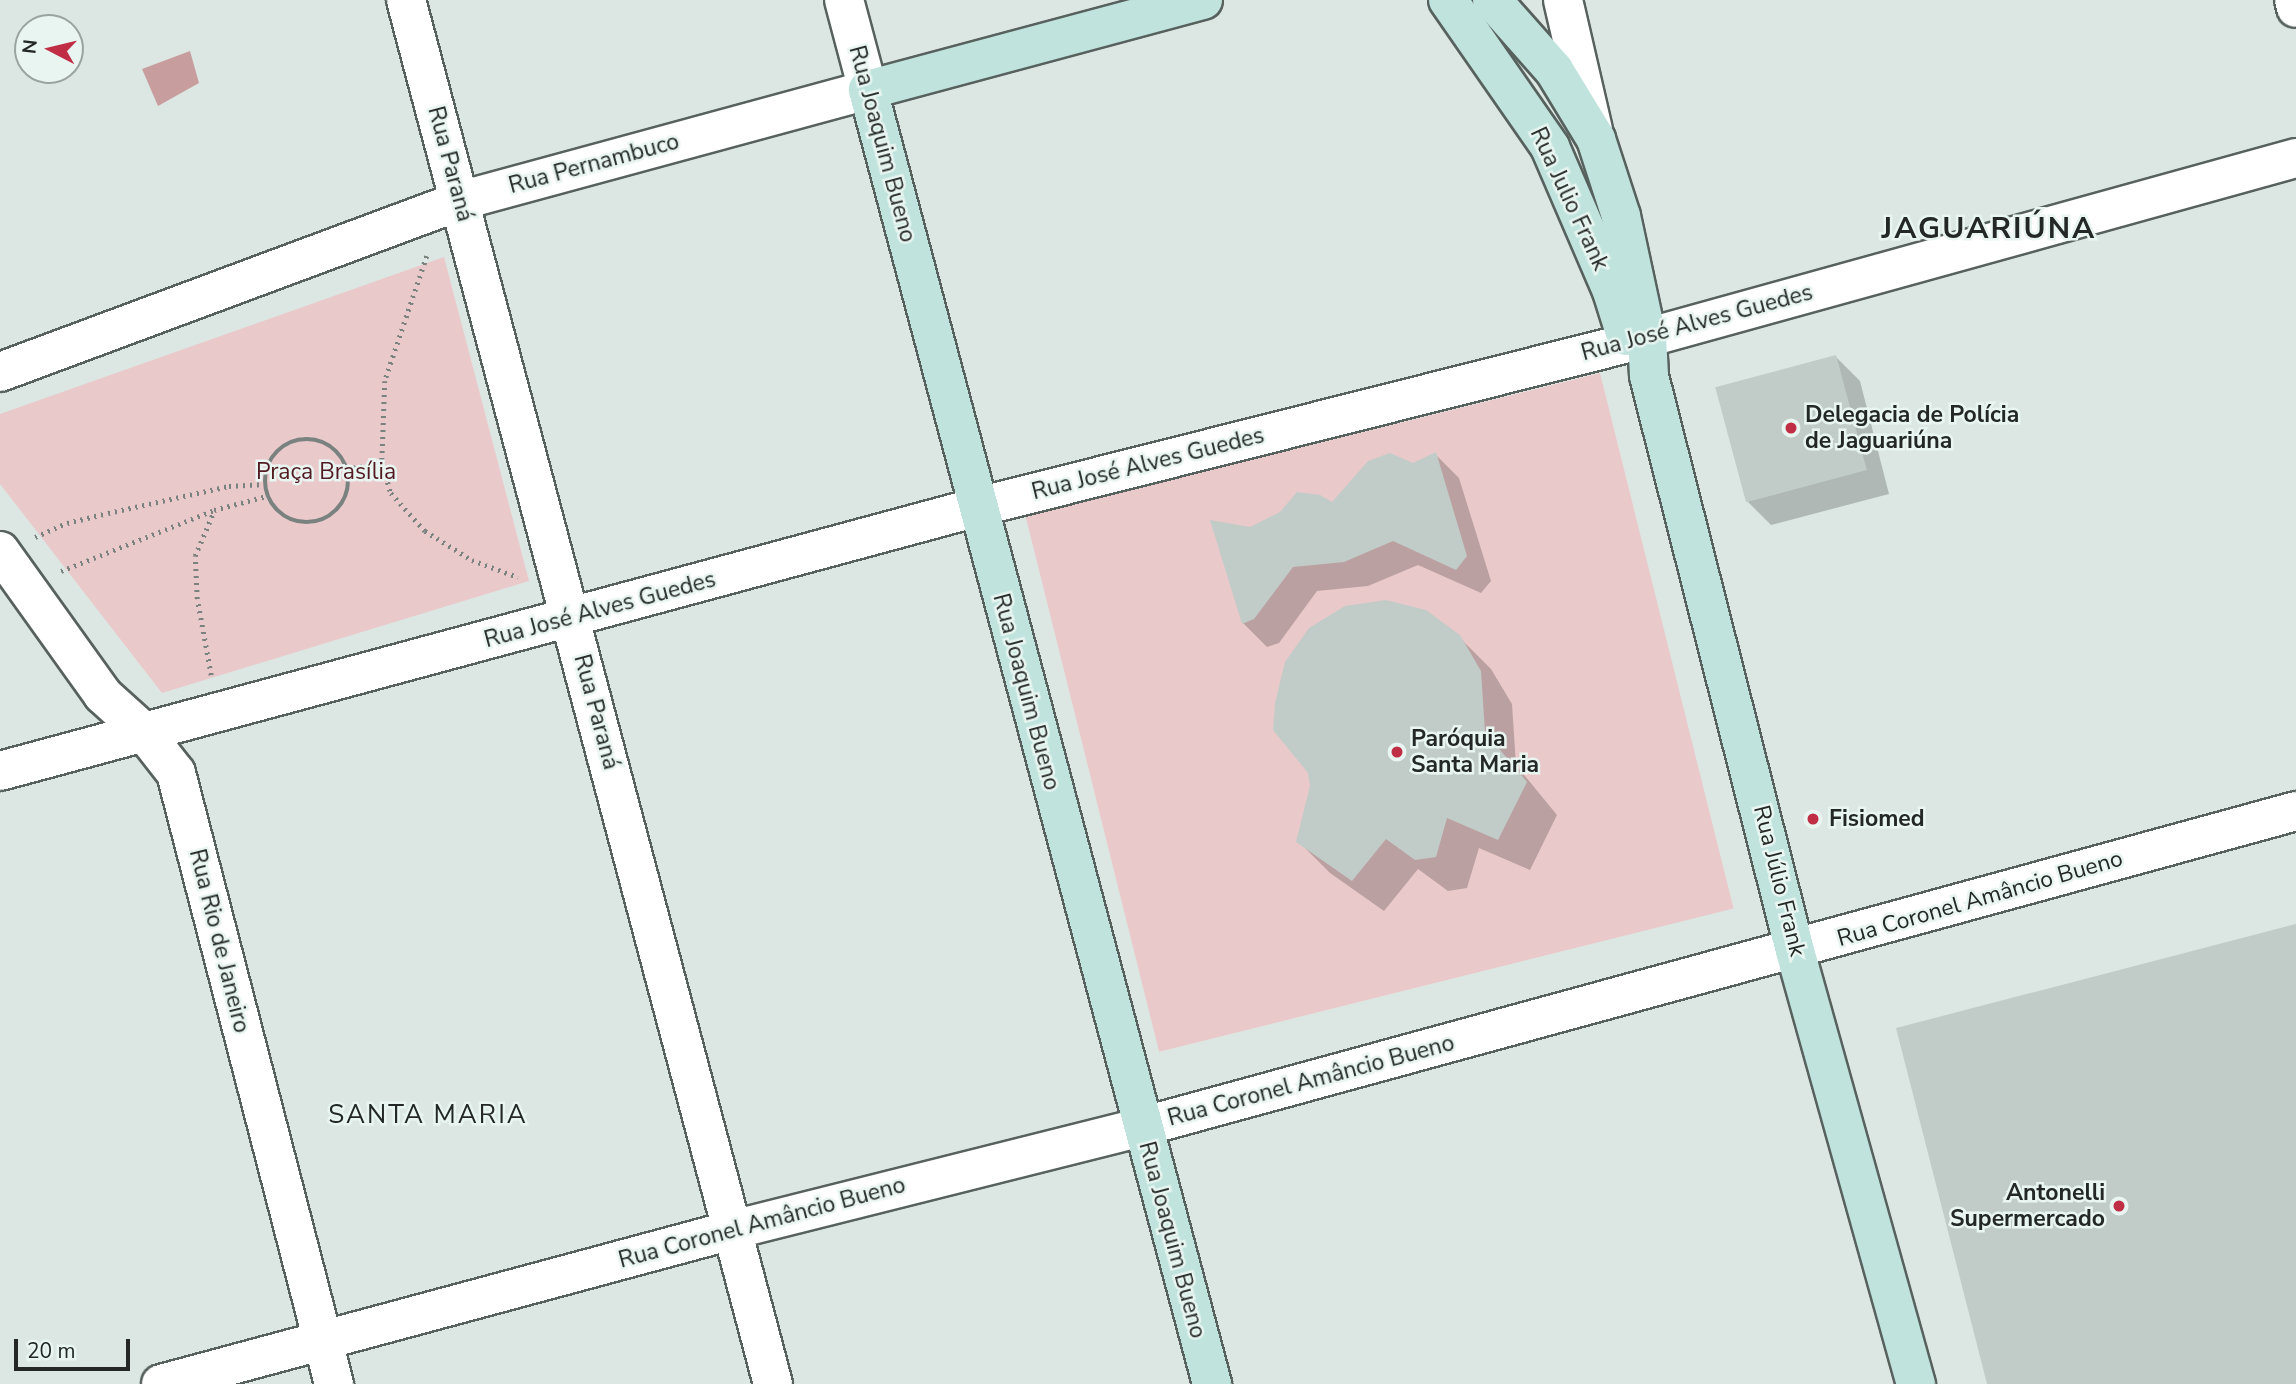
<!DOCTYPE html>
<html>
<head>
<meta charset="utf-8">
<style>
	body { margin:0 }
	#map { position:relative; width:2296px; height:1384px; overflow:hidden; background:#dce7e4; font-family:"Nunito Sans",sans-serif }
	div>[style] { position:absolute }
	.green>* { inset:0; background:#eac9ca; transform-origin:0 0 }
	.water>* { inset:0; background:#c89d9e }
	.shadow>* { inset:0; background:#0003 }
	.building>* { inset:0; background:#c1ccc9; transform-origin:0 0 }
	.path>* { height:4.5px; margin-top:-2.25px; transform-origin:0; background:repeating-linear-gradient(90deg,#7a827f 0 2px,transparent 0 7px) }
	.path>.ring { margin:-2.25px; padding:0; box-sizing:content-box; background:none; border:4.5px solid #7a827f; border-radius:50% }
	.roads { filter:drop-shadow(2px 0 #57615e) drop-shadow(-2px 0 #57615e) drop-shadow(0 2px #57615e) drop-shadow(0 -2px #57615e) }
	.street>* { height:38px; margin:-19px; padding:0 19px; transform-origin:19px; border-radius:19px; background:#fff }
	.secondary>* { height:38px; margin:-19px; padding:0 19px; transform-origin:19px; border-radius:19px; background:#c0e4dd }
	.dots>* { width:19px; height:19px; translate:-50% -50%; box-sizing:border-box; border:4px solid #e9f5f1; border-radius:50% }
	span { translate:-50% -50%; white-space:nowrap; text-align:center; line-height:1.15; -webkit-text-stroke:5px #e9f5f1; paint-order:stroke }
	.street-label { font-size:23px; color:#232826 }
	.poi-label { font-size:23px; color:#232826; font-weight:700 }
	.left { translate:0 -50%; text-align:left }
	.right { translate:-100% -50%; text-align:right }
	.park-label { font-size:23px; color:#511b21 }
	.quarter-label { font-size:26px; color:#232826; letter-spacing:2px }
	.district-label { font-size:30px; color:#232826; font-weight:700; letter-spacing:2px }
	.north { position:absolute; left:14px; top:14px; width:70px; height:70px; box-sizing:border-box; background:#e9f5f1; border:2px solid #9aa3a0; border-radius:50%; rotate:277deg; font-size:19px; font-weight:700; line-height:28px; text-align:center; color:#232826 }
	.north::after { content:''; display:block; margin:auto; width:24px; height:32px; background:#bf2e45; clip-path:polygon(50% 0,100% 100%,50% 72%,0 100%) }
	.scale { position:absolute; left:14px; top:1339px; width:116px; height:32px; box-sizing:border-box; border:4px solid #232826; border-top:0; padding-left:9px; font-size:21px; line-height:24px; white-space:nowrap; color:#232826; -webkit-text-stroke:5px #e9f5f1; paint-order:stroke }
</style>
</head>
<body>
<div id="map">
	<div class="green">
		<i style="clip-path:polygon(444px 257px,529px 581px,162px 693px,0 484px,0 414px)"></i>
		<i style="left:1600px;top:373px;width:552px;height:592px;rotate:76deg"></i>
	</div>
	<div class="water">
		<i style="clip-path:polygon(190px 51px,199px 83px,158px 106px,142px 69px)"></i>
	</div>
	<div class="shadow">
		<i style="clip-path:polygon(1836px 357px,1860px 381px,1889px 494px,1771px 525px,1747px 501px)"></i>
		<i style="clip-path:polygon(1435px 454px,1459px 478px,1491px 581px,1481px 593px,1418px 565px,1368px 586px,1317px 591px,1279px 643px,1267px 647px,1243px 623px,1251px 528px,1332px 504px)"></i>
		<i style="clip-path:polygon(1459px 637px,1491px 669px,1512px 704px,1516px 765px,1557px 815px,1530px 870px,1479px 848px,1467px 888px,1448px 891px,1418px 869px,1384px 911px,1330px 873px,1298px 841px)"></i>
	</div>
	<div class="building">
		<i style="left:1836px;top:355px;width:119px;height:125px;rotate:75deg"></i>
		<i style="clip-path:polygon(1436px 452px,1467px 556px,1456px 570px,1393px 541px,1344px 562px,1293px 567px,1254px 619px,1242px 624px,1210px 520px,1250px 527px,1280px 512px,1297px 492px,1320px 495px,1332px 502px,1368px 461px,1390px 453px,1413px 463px)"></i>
		<i style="clip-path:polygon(1386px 600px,1426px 610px,1460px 635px,1481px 671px,1485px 732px,1527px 782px,1498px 840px,1447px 818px,1436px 857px,1415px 860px,1386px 839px,1352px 881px,1296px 842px,1310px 786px,1308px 773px,1273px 730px,1275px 703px,1285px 662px,1309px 628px,1345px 606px)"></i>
		<i style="clip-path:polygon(2296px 924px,2296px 1384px,1987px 1384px,1896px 1028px)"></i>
	</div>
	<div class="path">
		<i style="left:427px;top:256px;width:132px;rotate:108.6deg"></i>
		<i style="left:385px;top:381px;width:81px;rotate:92.1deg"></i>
		<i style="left:382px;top:462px;width:32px;rotate:74deg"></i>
		<i style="left:391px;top:493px;width:51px;rotate:48.2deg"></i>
		<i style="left:425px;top:531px;width:55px;rotate:31.7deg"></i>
		<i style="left:472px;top:560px;width:49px;rotate:20.3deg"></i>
		<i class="ring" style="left:265px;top:439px;width:79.5px;height:79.5px"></i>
		<i style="left:347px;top:469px;width:36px;rotate:-11deg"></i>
		<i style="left:35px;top:537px;width:35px;rotate:-24deg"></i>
		<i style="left:67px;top:523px;width:42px;rotate:-13.7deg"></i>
		<i style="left:108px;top:513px;width:124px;rotate:-12.6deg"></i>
		<i style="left:229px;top:486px;width:36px;rotate:-3deg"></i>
		<i style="left:61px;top:571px;width:165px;rotate:-21.7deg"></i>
		<i style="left:214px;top:510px;width:55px;rotate:-14.8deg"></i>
		<i style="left:211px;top:675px;width:77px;rotate:-100.4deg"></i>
		<i style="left:197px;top:599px;width:43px;rotate:-92.7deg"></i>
		<i style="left:195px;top:556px;width:49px;rotate:-67.1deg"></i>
	</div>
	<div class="roads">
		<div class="street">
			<i style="left:406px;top:0;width:1432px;rotate:75.15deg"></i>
			<i style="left:1563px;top:0;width:133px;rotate:77deg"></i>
			<i style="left:2294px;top:0;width:8px;rotate:76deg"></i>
			<i style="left:0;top:372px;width:490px;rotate:-20.4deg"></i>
			<i style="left:459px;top:201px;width:424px;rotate:-15.2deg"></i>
			<i style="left:868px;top:90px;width:93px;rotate:-104.9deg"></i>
			<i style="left:0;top:551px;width:177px;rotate:54.4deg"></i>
			<i style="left:103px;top:695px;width:55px;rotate:42.1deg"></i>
			<i style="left:144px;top:732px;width:52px;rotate:52deg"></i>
			<i style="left:176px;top:773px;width:631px;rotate:75.5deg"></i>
			<i style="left:0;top:771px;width:1013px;rotate:-15.11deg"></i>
			<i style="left:978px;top:507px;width:670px;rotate:-14.16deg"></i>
			<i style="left:1628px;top:343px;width:693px;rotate:-15.48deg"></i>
			<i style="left:161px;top:1384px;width:591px;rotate:-15.09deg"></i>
			<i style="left:732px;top:1230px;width:422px;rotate:-14.1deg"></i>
			<i style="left:1141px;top:1127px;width:1197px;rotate:-15.3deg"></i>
		</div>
		<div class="secondary">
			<i style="left:1203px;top:0;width:347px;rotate:165deg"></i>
			<i style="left:868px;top:90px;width:1339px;rotate:75.11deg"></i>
			<i style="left:1448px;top:0;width:179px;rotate:55.2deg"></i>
			<i style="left:1550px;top:147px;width:157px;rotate:66.7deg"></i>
			<i style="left:1612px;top:291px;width:47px;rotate:72.7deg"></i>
			<i style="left:1492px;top:0;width:94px;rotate:48.5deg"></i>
			<i style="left:1554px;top:70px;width:81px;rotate:58.7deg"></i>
			<i style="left:1596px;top:139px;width:81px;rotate:72deg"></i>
			<i style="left:1621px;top:216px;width:124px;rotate:77.9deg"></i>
			<i style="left:1647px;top:337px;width:39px;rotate:87deg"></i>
			<i style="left:1649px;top:376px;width:593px;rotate:75.75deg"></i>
			<i style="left:1795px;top:951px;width:450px;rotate:74.4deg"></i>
		</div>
	</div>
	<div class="dots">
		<i style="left:1791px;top:428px;background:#bf2e45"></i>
		<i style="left:1397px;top:752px;background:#bf2e45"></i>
		<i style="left:1813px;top:819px;background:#bf2e45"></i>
		<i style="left:2119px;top:1206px;background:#bf2e45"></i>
	</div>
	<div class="street-label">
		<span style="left:882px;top:144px;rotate:75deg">Rua Joaquim Bueno</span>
		<span style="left:450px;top:164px;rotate:75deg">Rua Paraná</span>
		<span style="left:594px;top:164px;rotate:-15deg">Rua Pernambuco</span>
		<span style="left:1569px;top:199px;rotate:65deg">Rua Julio Frank</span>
		<span style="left:1697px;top:323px;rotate:-15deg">Rua José Alves Guedes</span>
		<span style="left:1148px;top:464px;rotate:-14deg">Rua José Alves Guedes</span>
		<span style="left:600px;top:610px;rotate:-15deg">Rua José Alves Guedes</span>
		<span style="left:1026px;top:692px;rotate:75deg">Rua Joaquim Bueno</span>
		<span style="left:596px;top:712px;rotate:75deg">Rua Paraná</span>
		<span style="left:1779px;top:881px;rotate:76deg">Rua Júlio Frank</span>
		<span style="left:1980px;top:899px;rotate:-16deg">Rua Coronel Amâncio Bueno</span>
		<span style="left:219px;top:941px;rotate:76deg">Rua Rio de Janeiro</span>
		<span style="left:1311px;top:1081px;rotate:-15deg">Rua Coronel Amâncio Bueno</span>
		<span style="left:762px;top:1223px;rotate:-15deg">Rua Coronel Amâncio Bueno</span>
		<span style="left:1172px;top:1240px;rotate:75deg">Rua Joaquim Bueno</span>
	</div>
	<div class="poi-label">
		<span class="left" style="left:1805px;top:428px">Delegacia de Polícia<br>de Jaguariúna</span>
		<span class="left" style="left:1411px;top:752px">Paróquia<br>Santa Maria</span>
		<span class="left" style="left:1829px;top:819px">Fisiomed</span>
		<span class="right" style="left:2105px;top:1206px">Antonelli<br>Supermercado</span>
	</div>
	<div class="park-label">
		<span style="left:326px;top:472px">Praça Brasília</span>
	</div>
	<div class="quarter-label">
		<span style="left:428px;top:1115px">SANTA MARIA</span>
	</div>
	<div class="district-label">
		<span style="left:1989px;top:229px">JAGUARIÚNA</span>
	</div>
	<div class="north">N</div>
	<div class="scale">20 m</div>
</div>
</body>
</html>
